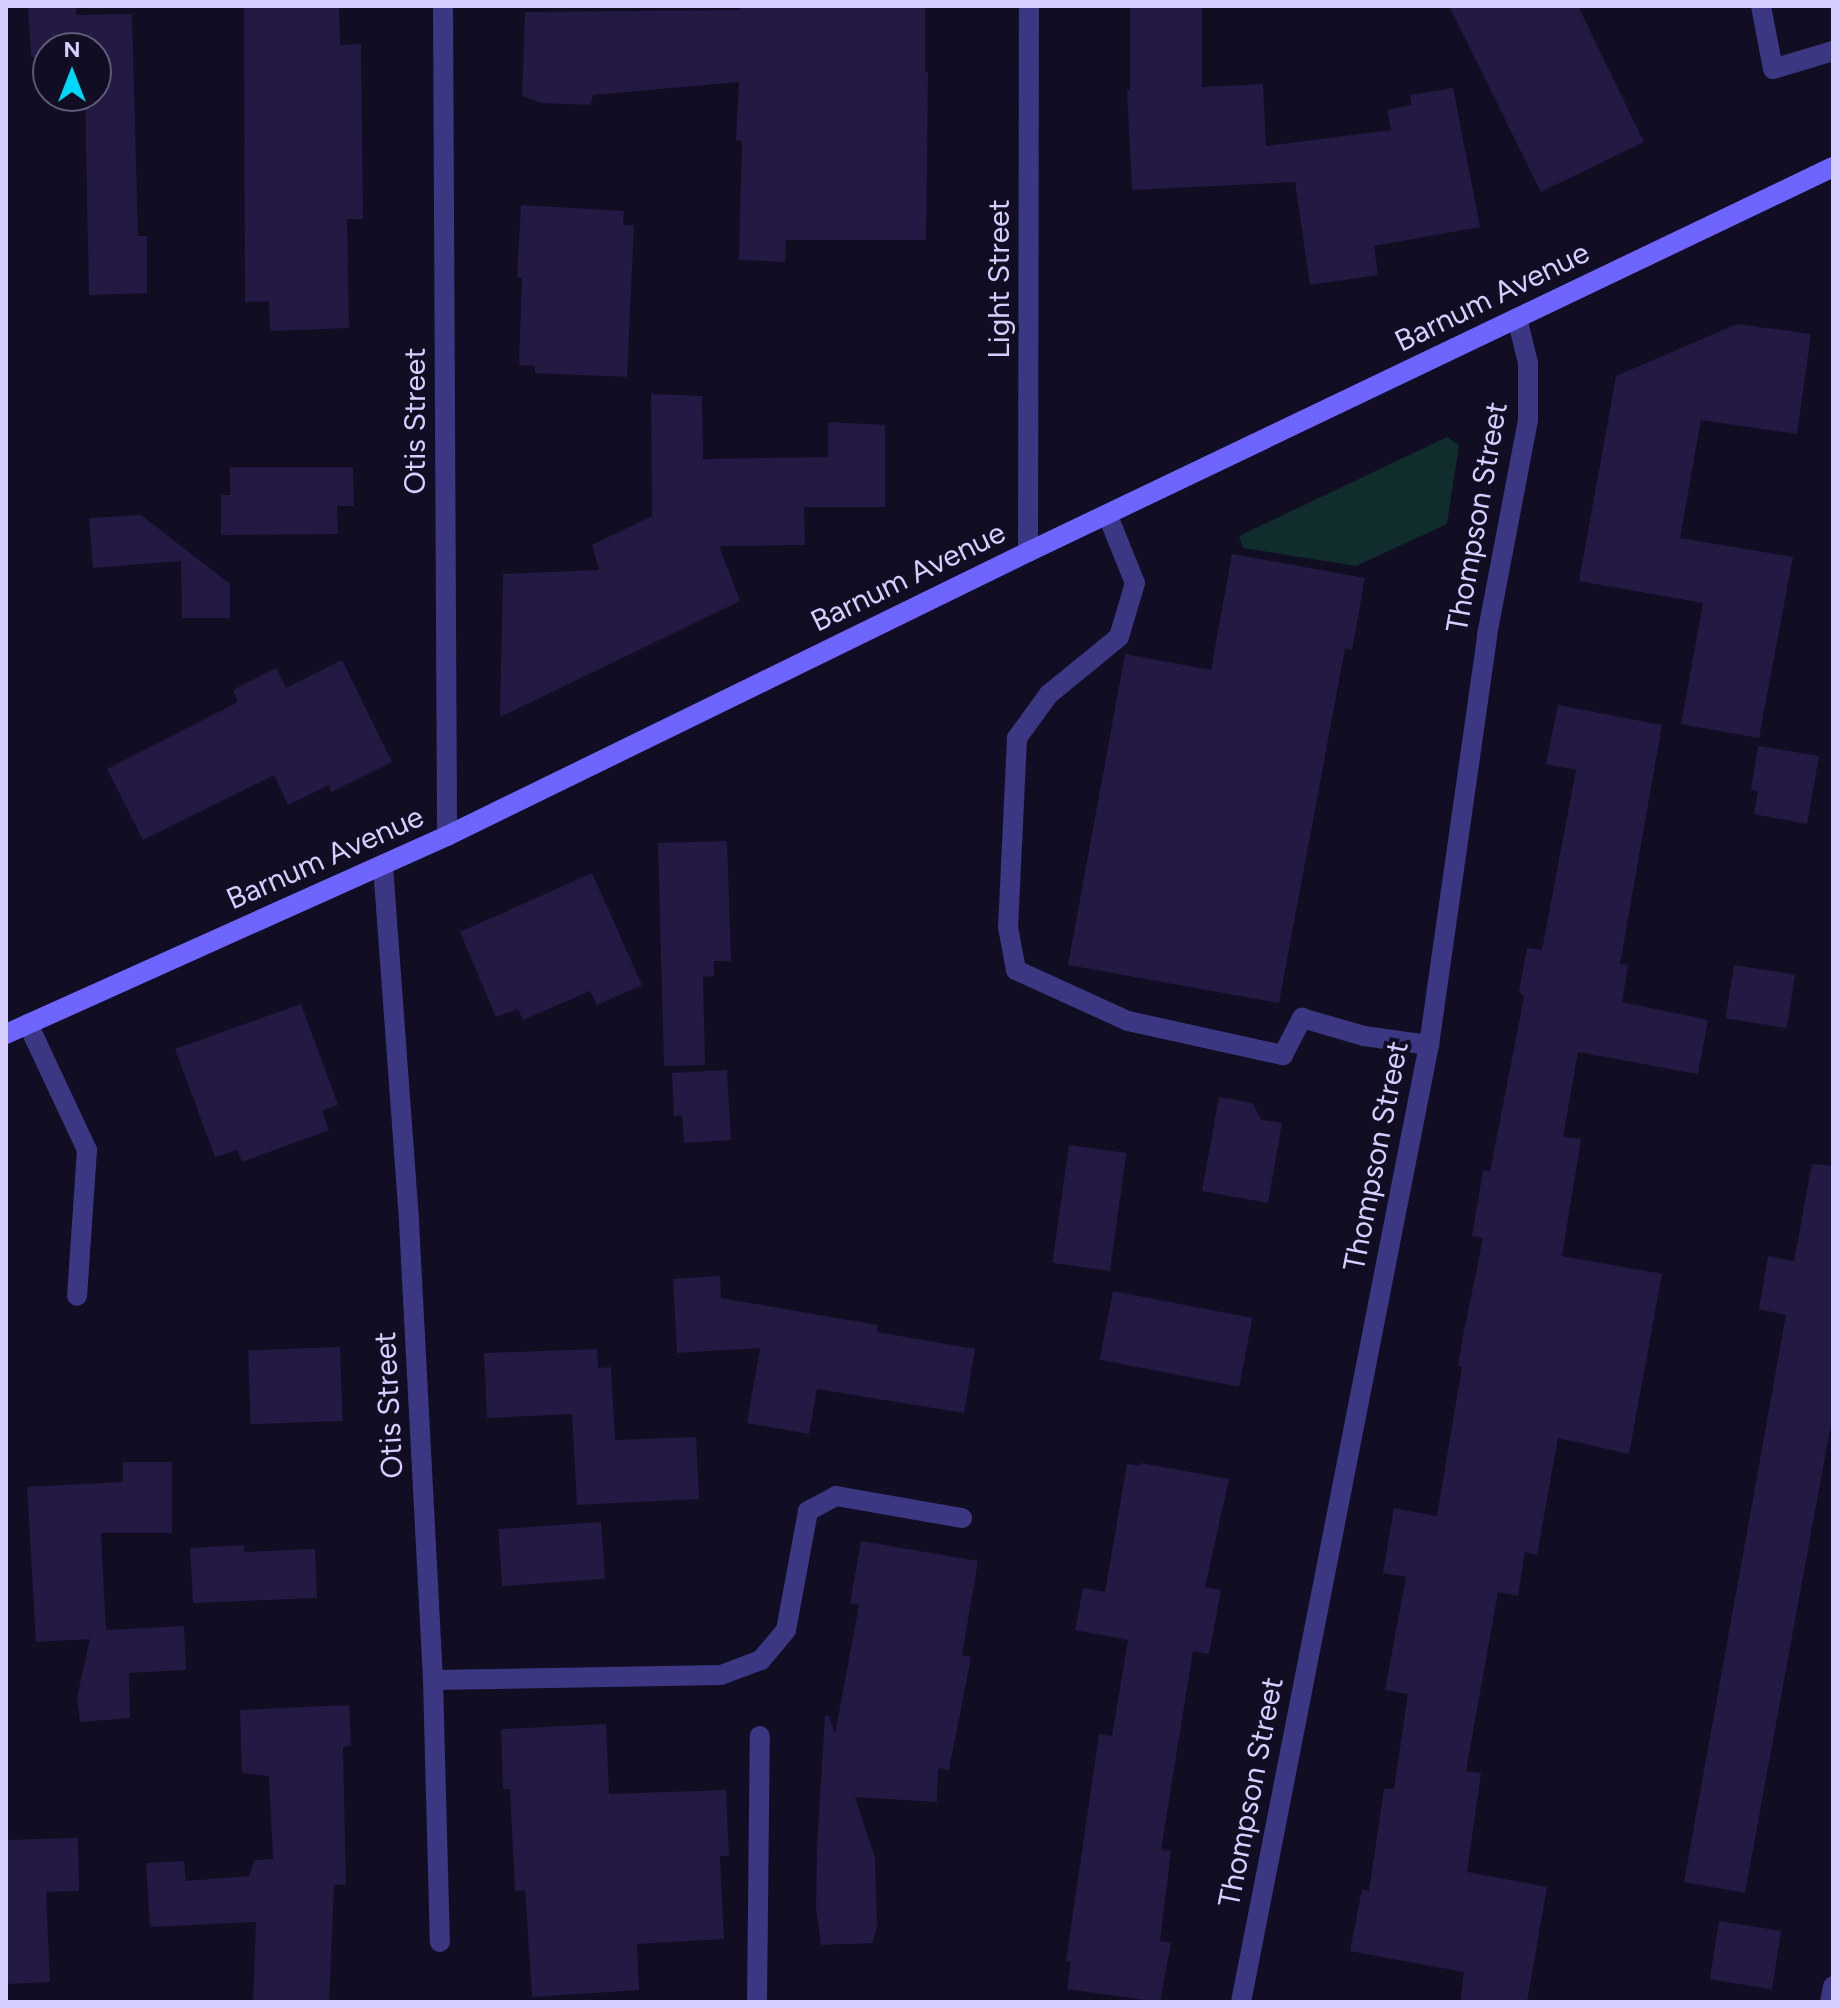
<!DOCTYPE html>
<html>
<head>
<meta charset="utf-8">
<style>
	body { margin:0 }
	#map { position:relative; width:1839px; height:2008px; overflow:hidden; background:#110d22; font-family:Figtree,sans-serif }
	div>[style] { position:absolute }
	.green>* { inset:0; background:#102c2c }
	.building>* { inset:0; background:#231943; transform-origin:0 0 }
	.service>* { height:20px; margin:-10px; padding:0 10px; transform-origin:10px; border-radius:10px; background:#3c3782 }
	.minor>* { height:20px; margin:-10px; padding:0 10px; transform-origin:10px; border-radius:10px; background:#3c3782 }
	.secondary>* { height:20px; margin:-10px; padding:0 10px; transform-origin:10px; border-radius:10px; background:#6e65ff }
	span { translate:-50% -50%; white-space:nowrap; text-align:center; line-height:1.15; -webkit-text-stroke:8px #110d22; paint-order:stroke }
	.street-label { font-size:30px; color:#d5ceff }
	.frame { position:absolute; inset:0; border:8px solid #d5ceff; pointer-events:none }
	.north { position:absolute; left:32px; top:32px; width:80px; height:80px; box-sizing:border-box; background:#110d22; border:2px solid #5f5a7a; border-radius:50%; rotate:0deg; font-size:22px; font-weight:700; line-height:32px; text-align:center; color:#d5ceff }
	.north::after { content:''; display:block; margin:auto; width:28px; height:36px; background:#00d8f9; clip-path:polygon(50% 0,100% 100%,50% 72%,0 100%) }
</style>
</head>
<body>
<div id="map">
	<div class="green">
		<i style="clip-path:polygon(1447px 437px,1459px 445px,1447px 524px,1356px 566px,1243px 548px,1239px 536px)"></i>
	</div>
	<div class="building">
		<i style="clip-path:polygon(28px 6px,76px 6px,76px 15px,132px 14px,138px 236px,147px 236px,147px 293px,89px 295px,85px 96px,96px 96px,96px 48px,48px 48px,48px 57px,31px 57px)"></i>
		<i style="clip-path:polygon(244px 6px,339px 6px,340px 45px,361px 44px,363px 219px,347px 219px,349px 328px,270px 331px,269px 301px,245px 302px)"></i>
		<i style="clip-path:polygon(741px 6px,925px 6px,925px 72px,928px 72px,926px 240px,786px 240px,785px 262px,739px 260px,742px 141px,736px 140px,739px 82px,593px 95px,590px 105px,542px 103px,522px 96px,525px 12px,741px 10px)"></i>
		<i style="clip-path:polygon(1130px 6px,1202px 6px,1202px 87px,1263px 84px,1266px 146px,1391px 130px,1387px 110px,1412px 105px,1410px 95px,1453px 88px,1480px 227px,1374px 246px,1378px 275px,1310px 285px,1295px 182px,1132px 190px,1127px 90px,1130px 90px)"></i>
		<i style="clip-path:polygon(1449px 6px,1578px 6px,1644px 142px,1541px 192px)"></i>
		<i style="clip-path:polygon(521px 205px,624px 211px,623px 225px,634px 225px,627px 377px,535px 373px,535px 366px,519px 365px,522px 278px,517px 277px)"></i>
		<i style="clip-path:polygon(1737px 324px,1811px 334px,1797px 434px,1701px 420px,1680px 538px,1793px 557px,1759px 738px,1681px 724px,1703px 603px,1579px 581px,1616px 376px)"></i>
		<i style="clip-path:polygon(651px 394px,702px 396px,703px 459px,828px 457px,828px 422px,885px 425px,885px 507px,804px 507px,805px 545px,719px 546px,740px 601px,500px 717px,503px 574px,599px 570px,592px 545px,652px 516px)"></i>
		<i style="clip-path:polygon(230px 467px,353px 467px,354px 506px,337px 506px,338px 534px,221px 535px,221px 495px,230px 495px)"></i>
		<i style="clip-path:polygon(141px 515px,230px 584px,230px 618px,182px 618px,181px 561px,93px 568px,89px 518px)"></i>
		<i style="clip-path:polygon(1232px 554px,1365px 578px,1352px 650px,1345px 648px,1279px 1003px,1068px 965px,1125px 654px,1211px 670px)"></i>
		<i style="clip-path:polygon(342px 660px,392px 762px,331px 792px,329px 785px,288px 805px,274px 775px,143px 840px,107px 769px,238px 702px,233px 690px,276px 668px,286px 688px)"></i>
		<i style="clip-path:polygon(1558px 705px,1662px 725px,1620px 964px,1628px 965px,1622px 1002px,1708px 1020px,1698px 1074px,1578px 1052px,1563px 1137px,1581px 1139px,1562px 1256px,1662px 1274px,1629px 1454px,1558px 1438px,1537px 1555px,1525px 1552px,1518px 1596px,1498px 1592px,1466px 1771px,1481px 1773px,1467px 1872px,1547px 1887px,1527px 2002px,1460px 2002px,1464px 1972px,1350px 1951px,1362px 1889px,1369px 1891px,1384px 1789px,1394px 1789px,1408px 1694px,1385px 1690px,1406px 1577px,1383px 1573px,1394px 1508px,1437px 1516px,1462px 1367px,1458px 1366px,1462px 1341px,1483px 1238px,1472px 1236px,1483px 1170px,1490px 1171px,1510px 1069px,1524px 997px,1519px 992px,1527px 948px,1542px 950px,1576px 770px,1546px 764px)"></i>
		<i style="clip-path:polygon(1758px 746px,1819px 756px,1807px 824px,1754px 814px,1758px 791px,1751px 790px)"></i>
		<i style="clip-path:polygon(727px 841px,731px 961px,714px 961px,714px 976px,703px 977px,705px 1065px,664px 1066px,658px 843px)"></i>
		<i style="clip-path:polygon(592px 873px,642px 985px,597px 1005px,590px 991px,523px 1020px,518px 1009px,496px 1017px,460px 932px)"></i>
		<i style="left:1734px;top:965px;width:62px;height:54px;rotate:9deg"></i>
		<i style="clip-path:polygon(301px 1004px,338px 1105px,322px 1111px,329px 1130px,242px 1162px,237px 1150px,215px 1157px,175px 1049px)"></i>
		<i style="clip-path:polygon(727px 1070px,731px 1140px,684px 1143px,682px 1115px,674px 1116px,672px 1073px)"></i>
		<i style="clip-path:polygon(1219px 1097px,1253px 1103px,1261px 1120px,1282px 1123px,1268px 1203px,1202px 1191px)"></i>
		<i style="left:1069px;top:1145px;width:58px;height:119px;rotate:8deg"></i>
		<i style="clip-path:polygon(1812px 1164px,1833px 1166px,1833px 1413px,1745px 1893px,1684px 1882px,1786px 1315px,1759px 1309px,1768px 1256px,1794px 1261px)"></i>
		<i style="clip-path:polygon(720px 1276px,721px 1298px,877px 1325px,877px 1332px,975px 1349px,964px 1413px,817px 1389px,809px 1434px,747px 1423px,760px 1348px,677px 1353px,673px 1279px)"></i>
		<i style="left:1113px;top:1291px;width:142px;height:70px;rotate:11deg"></i>
		<i style="left:340px;top:1347px;width:74px;height:92px;rotate:88deg"></i>
		<i style="clip-path:polygon(597px 1349px,598px 1368px,611px 1367px,615px 1440px,696px 1437px,699px 1499px,577px 1505px,572px 1414px,487px 1418px,484px 1353px)"></i>
		<i style="clip-path:polygon(123px 1462px,172px 1462px,172px 1533px,101px 1533px,106px 1630px,184px 1626px,186px 1670px,129px 1673px,130px 1718px,80px 1722px,77px 1697px,90px 1639px,36px 1642px,27px 1487px,123px 1482px)"></i>
		<i style="clip-path:polygon(1140px 1463px,1229px 1479px,1205px 1587px,1221px 1590px,1209px 1654px,1193px 1651px,1161px 1850px,1171px 1851px,1160px 1941px,1171px 1943px,1160px 2002px,1067px 1989px,1071px 1962px,1066px 1961px,1099px 1734px,1112px 1736px,1128px 1640px,1075px 1630px,1083px 1588px,1105px 1592px,1127px 1464px,1140px 1466px)"></i>
		<i style="left:601px;top:1522px;width:57px;height:103px;rotate:86deg"></i>
		<i style="clip-path:polygon(861px 1541px,978px 1561px,962px 1655px,971px 1657px,949px 1770px,938px 1768px,937px 1802px,855px 1797px,875px 1858px,877px 1927px,872px 1943px,821px 1945px,816px 1908px,817px 1846px,825px 1716px,829px 1716px,835px 1734px,859px 1605px,850px 1603px)"></i>
		<i style="clip-path:polygon(244px 1545px,244px 1552px,315px 1549px,317px 1598px,193px 1603px,190px 1548px)"></i>
		<i style="clip-path:polygon(349px 1705px,351px 1746px,343px 1747px,346px 1885px,334px 1885px,329px 2002px,253px 2002px,256px 1922px,150px 1927px,146px 1863px,184px 1861px,186px 1881px,249px 1876px,255px 1860px,273px 1859px,269px 1776px,242px 1773px,240px 1710px)"></i>
		<i style="clip-path:polygon(606px 1724px,609px 1794px,726px 1790px,729px 1856px,720px 1856px,724px 1939px,637px 1944px,639px 1990px,532px 1997px,525px 1890px,515px 1891px,510px 1789px,503px 1789px,501px 1729px)"></i>
		<i style="clip-path:polygon(78px 1838px,79px 1891px,46px 1892px,50px 1982px,6px 1984px,6px 1840px)"></i>
		<i style="left:1719px;top:1921px;width:63px;height:59px;rotate:9deg"></i>
	</div>
	<div class="service">
		<i style="left:1761px;top:6px;width:64px;rotate:79.2deg"></i>
		<i style="left:1773px;top:69px;width:63px;rotate:-16.7deg"></i>
		<i style="left:1108px;top:516px;width:72px;rotate:68.1deg"></i>
		<i style="left:1135px;top:583px;width:56px;rotate:106.5deg"></i>
		<i style="left:1119px;top:637px;width:90px;rotate:140.8deg"></i>
		<i style="left:1049px;top:694px;width:54px;rotate:126deg"></i>
		<i style="left:1017px;top:738px;width:189px;rotate:92.7deg"></i>
		<i style="left:1008px;top:927px;width:44px;rotate:79.5deg"></i>
		<i style="left:1016px;top:970px;width:123px;rotate:24.5deg"></i>
		<i style="left:1128px;top:1021px;width:159px;rotate:12.4deg"></i>
		<i style="left:1283px;top:1055px;width:42px;rotate:-62.8deg"></i>
		<i style="left:1302px;top:1018px;width:65px;rotate:16.2deg"></i>
		<i style="left:1364px;top:1036px;width:66px;rotate:7.9deg"></i>
		<i style="left:28px;top:1024px;width:139px;rotate:64.9deg"></i>
		<i style="left:87px;top:1150px;width:146px;rotate:93.9deg"></i>
		<i style="left:433px;top:1680px;width:288px;rotate:-1deg"></i>
		<i style="left:721px;top:1675px;width:43px;rotate:-20.6deg"></i>
		<i style="left:761px;top:1660px;width:39px;rotate:-50deg"></i>
		<i style="left:786px;top:1630px;width:121px;rotate:-79.5deg"></i>
		<i style="left:808px;top:1511px;width:32px;rotate:-28deg"></i>
		<i style="left:836px;top:1496px;width:128px;rotate:9.9deg"></i>
		<i style="left:757px;top:2002px;width:266px;rotate:-89.4deg"></i>
	</div>
	<div class="minor">
		<i style="left:443px;top:6px;width:830px;rotate:89.72deg"></i>
		<i style="left:1028px;top:552px;width:546px;rotate:-89.9deg"></i>
		<i style="left:383px;top:866px;width:357px;rotate:85.8deg"></i>
		<i style="left:409px;top:1222px;width:459px;rotate:87deg"></i>
		<i style="left:433px;top:1680px;width:262px;rotate:88.5deg"></i>
		<i style="left:1241px;top:2002px;width:975px;rotate:-78.89deg"></i>
		<i style="left:1429px;top:1045px;width:414px;rotate:-81.9deg"></i>
		<i style="left:1487px;top:635px;width:219px;rotate:-79.2deg"></i>
		<i style="left:1528px;top:420px;width:57px;rotate:-90deg"></i>
		<i style="left:1528px;top:363px;width:46px;rotate:-103.7deg"></i>
		<i style="left:1830px;top:2002px;width:16px;rotate:-79deg"></i>
	</div>
	<div class="secondary">
		<i style="left:6px;top:1034px;width:483px;rotate:-24.2deg"></i>
		<i style="left:447px;top:836px;width:647px;rotate:-26.05deg"></i>
		<i style="left:1028px;top:552px;width:892px;rotate:-25.56deg"></i>
	</div>
	<div class="street-label">
		<span style="left:999px;top:279px;rotate:-90deg">Light Street</span>
		<span style="left:1492px;top:297px;rotate:-26deg">Barnum Avenue</span>
		<span style="left:415px;top:421px;rotate:-90deg">Otis Street</span>
		<span style="left:1477px;top:517px;rotate:-80deg">Thompson Street</span>
		<span style="left:908px;top:577px;rotate:-26deg">Barnum Avenue</span>
		<span style="left:325px;top:858px;rotate:-24deg">Barnum Avenue</span>
		<span style="left:1376px;top:1156px;rotate:-79deg">Thompson Street</span>
		<span style="left:389px;top:1405px;rotate:-93deg">Otis Street</span>
		<span style="left:1251px;top:1792px;rotate:-79deg">Thompson Street</span>
	</div>
	<div class="frame"></div>
	<div class="north">N</div>
</div>
</body>
</html>
